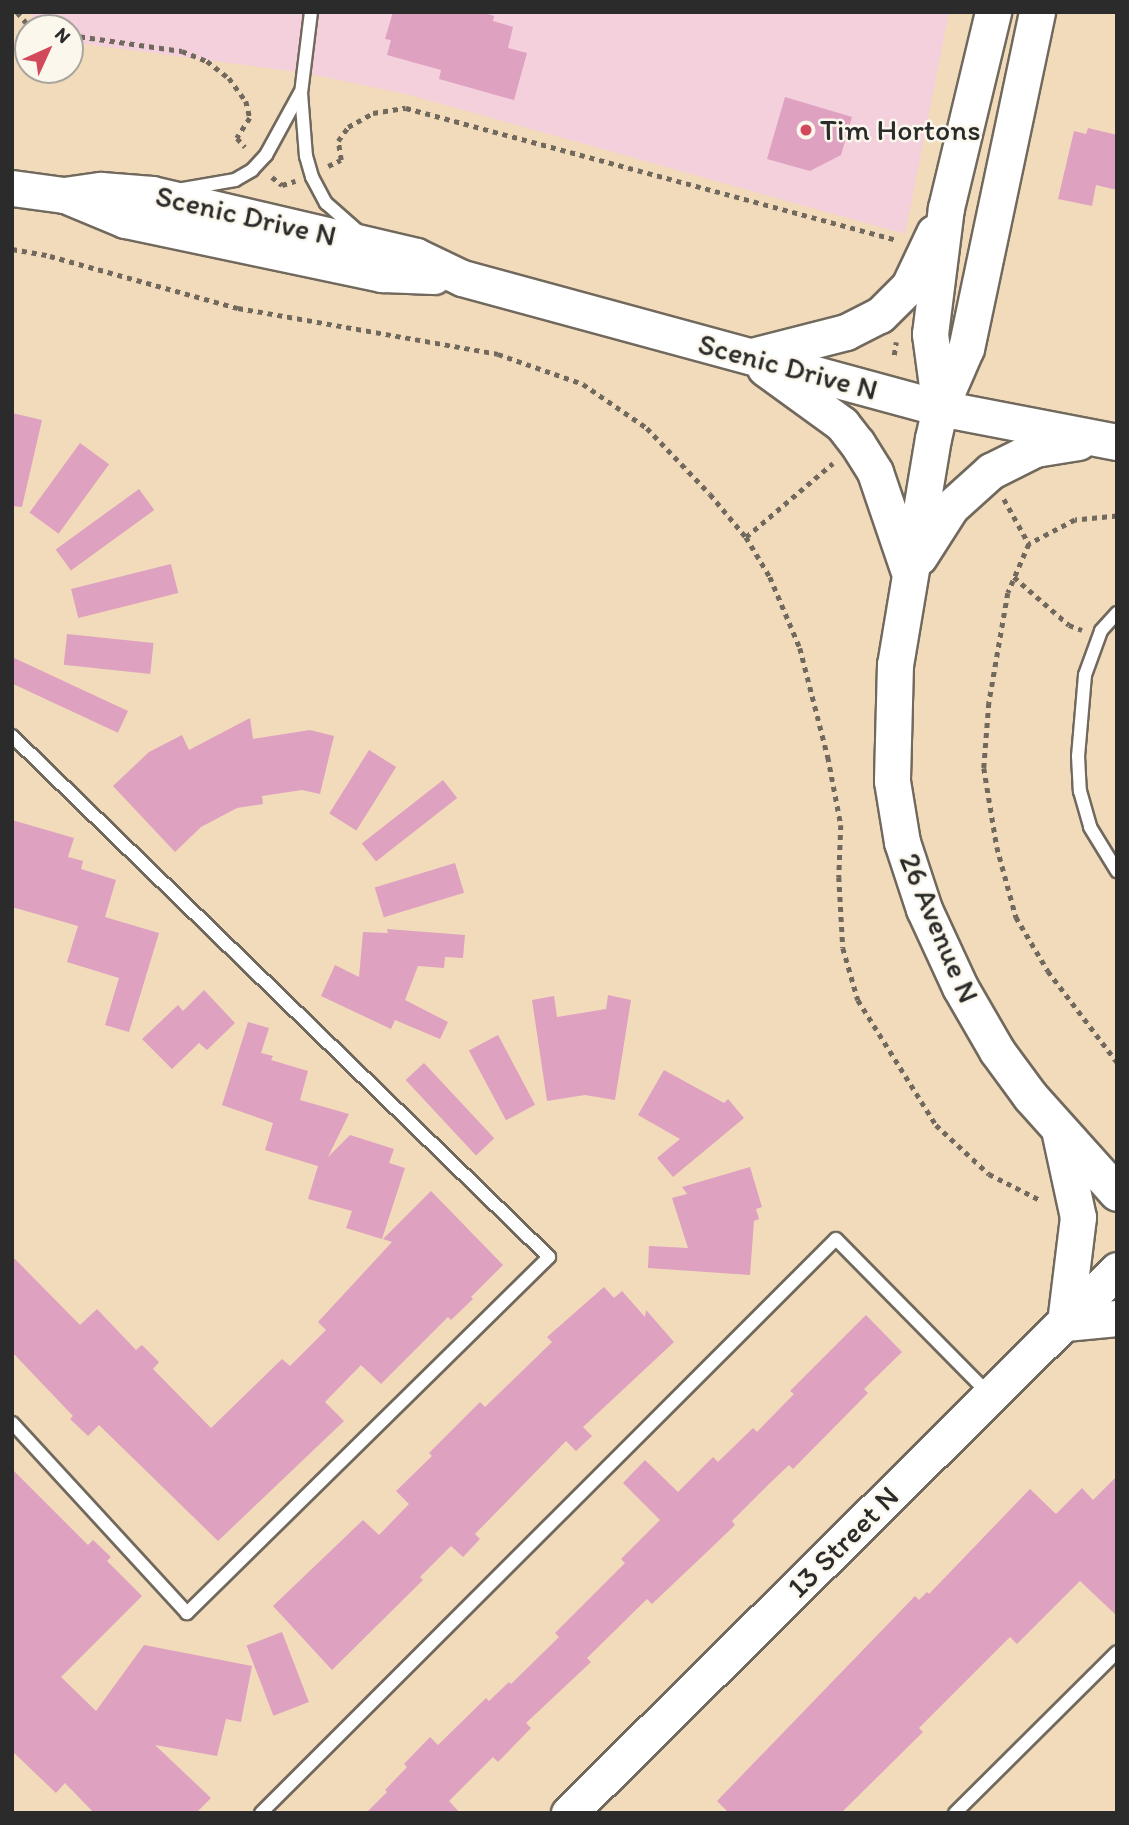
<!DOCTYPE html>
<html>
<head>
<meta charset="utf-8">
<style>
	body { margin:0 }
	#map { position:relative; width:1129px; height:1825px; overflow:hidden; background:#f2dbbb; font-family:Itim,sans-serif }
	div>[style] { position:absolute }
	.built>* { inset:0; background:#f4cfdc }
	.building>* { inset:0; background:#dea1c0; transform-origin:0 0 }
	.path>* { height:4.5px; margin-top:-2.25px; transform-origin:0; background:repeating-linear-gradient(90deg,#71695d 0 5px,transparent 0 10px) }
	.roads { filter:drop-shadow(2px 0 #71695d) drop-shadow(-2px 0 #71695d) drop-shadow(0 2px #71695d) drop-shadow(0 -2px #71695d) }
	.lane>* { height:12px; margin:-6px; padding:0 6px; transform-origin:6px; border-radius:6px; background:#fff }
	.secondary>* { height:35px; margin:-17.5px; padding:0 17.5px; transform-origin:17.5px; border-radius:17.5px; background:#fff }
	.dots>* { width:19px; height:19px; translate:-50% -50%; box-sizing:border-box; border:4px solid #fbf7ec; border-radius:50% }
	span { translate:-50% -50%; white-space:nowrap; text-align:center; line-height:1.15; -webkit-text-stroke:5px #fbf7ec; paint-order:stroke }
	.poi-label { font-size:30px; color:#2b2b2b }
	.left { translate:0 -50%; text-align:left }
	.street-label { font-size:30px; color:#2b2b2b }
	.frame { position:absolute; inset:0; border:14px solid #2b2b2b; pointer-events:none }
	.north { position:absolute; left:14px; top:14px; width:70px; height:70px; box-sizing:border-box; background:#fbf7ec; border:2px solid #a8a59f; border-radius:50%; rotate:45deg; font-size:19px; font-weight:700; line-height:28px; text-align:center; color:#2b2b2b }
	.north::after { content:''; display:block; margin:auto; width:24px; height:32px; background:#d1495b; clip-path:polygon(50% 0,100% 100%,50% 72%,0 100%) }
</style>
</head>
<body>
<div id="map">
	<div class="built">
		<i style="clip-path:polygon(32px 12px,949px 12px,905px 234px,406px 94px,305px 73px,70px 42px,70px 28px,31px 28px)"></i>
	</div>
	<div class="building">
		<i style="clip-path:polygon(393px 12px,482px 12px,494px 16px,493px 21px,513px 27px,508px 48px,527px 53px,514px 100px,439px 79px,441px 70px,387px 55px,391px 40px,385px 39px)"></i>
		<i style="clip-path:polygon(785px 97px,852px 117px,841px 155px,810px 171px,767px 159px)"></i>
		<i style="clip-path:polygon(1088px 128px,1117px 135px,1117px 190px,1096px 185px,1092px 206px,1058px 199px,1074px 131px,1086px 134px)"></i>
		<i style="clip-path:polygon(12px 413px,42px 420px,22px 507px,12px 506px)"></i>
		<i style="left:80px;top:443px;width:36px;height:86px;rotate:36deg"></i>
		<i style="left:139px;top:489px;width:26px;height:103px;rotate:54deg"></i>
		<i style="left:171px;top:564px;width:30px;height:103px;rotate:76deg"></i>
		<i style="left:67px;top:634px;width:87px;height:31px;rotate:6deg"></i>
		<i style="left:12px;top:657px;width:128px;height:24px;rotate:25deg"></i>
		<i style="clip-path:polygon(250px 718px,253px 739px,310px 730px,334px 736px,320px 794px,302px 790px,262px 796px,263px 804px,237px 808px,201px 827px,175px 852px,113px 786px,149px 752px,182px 735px,189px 750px)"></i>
		<i style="left:369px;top:750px;width:32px;height:75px;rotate:32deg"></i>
		<i style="left:443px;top:780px;width:23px;height:103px;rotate:52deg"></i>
		<i style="clip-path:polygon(12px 820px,74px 838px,68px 857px,83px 861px,81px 869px,116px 880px,105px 917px,159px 933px,129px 1032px,105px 1025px,119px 978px,67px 962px,78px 926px,12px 907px)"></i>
		<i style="left:455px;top:863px;width:31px;height:84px;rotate:73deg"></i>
		<i style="clip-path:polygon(387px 929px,465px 935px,463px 958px,445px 957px,444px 968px,418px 966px,405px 1000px,448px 1022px,440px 1039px,395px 1020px,391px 1029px,321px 996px,335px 965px,359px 977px,363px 932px,388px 933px)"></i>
		<i style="clip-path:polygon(204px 990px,235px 1023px,207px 1050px,199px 1043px,172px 1069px,142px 1039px,178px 1005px,183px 1011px)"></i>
		<i style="clip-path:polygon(608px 995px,631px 1000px,615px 1100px,585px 1095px,547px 1101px,532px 1000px,554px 996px,557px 1017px,606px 1009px)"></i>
		<i style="clip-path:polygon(248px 1022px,269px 1028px,261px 1053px,273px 1056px,271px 1060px,308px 1071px,300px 1100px,349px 1114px,328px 1157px,350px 1135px,394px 1149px,389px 1163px,405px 1168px,382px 1239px,346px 1228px,352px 1211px,308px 1199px,318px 1166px,265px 1150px,273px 1123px,222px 1105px)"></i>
		<i style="left:498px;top:1035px;width:79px;height:33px;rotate:62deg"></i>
		<i style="left:424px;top:1063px;width:103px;height:25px;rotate:47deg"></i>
		<i style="clip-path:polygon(664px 1070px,724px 1103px,728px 1099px,744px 1118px,673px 1177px,657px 1158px,680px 1139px,638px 1115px)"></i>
		<i style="clip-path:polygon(750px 1167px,762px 1207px,756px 1209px,759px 1219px,754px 1221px,750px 1275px,648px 1268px,649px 1246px,688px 1248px,672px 1198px,687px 1194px,682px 1187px)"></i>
		<i style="clip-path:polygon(431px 1191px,503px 1265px,471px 1297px,473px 1299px,451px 1320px,448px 1317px,381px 1384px,361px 1365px,325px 1402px,344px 1421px,218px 1541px,99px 1425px,88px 1436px,70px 1419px,73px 1416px,12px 1352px,12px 1256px,80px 1325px,97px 1309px,136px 1350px,142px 1345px,159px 1362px,153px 1369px,211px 1428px,282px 1359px,290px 1366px,326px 1330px,318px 1322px,392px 1242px,383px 1239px)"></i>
		<i style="clip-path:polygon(604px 1287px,614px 1298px,622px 1291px,645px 1317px,646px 1310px,674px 1342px,583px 1427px,592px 1436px,576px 1451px,566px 1441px,475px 1534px,480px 1539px,463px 1557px,451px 1546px,420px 1577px,423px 1580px,332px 1670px,273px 1606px,363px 1520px,379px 1535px,409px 1504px,396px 1491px,432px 1456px,429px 1453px,480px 1402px,485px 1407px,552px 1342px,547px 1337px)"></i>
		<i style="clip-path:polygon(866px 1315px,902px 1352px,864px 1389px,868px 1393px,793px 1469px,789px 1465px,769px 1484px,732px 1521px,735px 1525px,709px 1550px,652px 1604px,647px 1599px,587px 1658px,591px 1662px,526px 1723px,531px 1728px,498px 1762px,493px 1757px,449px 1801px,460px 1813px,366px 1813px,387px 1792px,385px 1790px,407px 1767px,404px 1764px,430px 1737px,438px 1745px,486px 1698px,489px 1701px,509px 1682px,511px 1684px,559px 1637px,555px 1633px,625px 1563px,621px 1559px,660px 1520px,623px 1483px,645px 1460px,678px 1492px,713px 1457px,718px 1462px,753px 1428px,757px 1432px,794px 1394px,790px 1391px)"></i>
		<i style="clip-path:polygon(12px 1469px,88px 1545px,93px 1540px,111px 1557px,107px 1561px,142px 1596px,61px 1677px,96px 1711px,144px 1645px,252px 1666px,241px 1722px,226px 1719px,217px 1756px,155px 1745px,211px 1798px,196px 1813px,94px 1813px,65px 1783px,56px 1793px,12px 1751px)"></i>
		<i style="clip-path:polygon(1117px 1476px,1117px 1616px,1080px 1581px,1017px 1644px,1010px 1637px,919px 1728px,923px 1732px,841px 1813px,729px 1813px,717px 1801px,915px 1596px,919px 1600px,927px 1592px,929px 1594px,1030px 1489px,1056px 1514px,1082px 1488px,1093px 1500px)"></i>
		<i style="left:282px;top:1632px;width:75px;height:38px;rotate:69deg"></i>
	</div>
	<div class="path">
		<i style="left:17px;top:12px;width:21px;rotate:49deg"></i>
		<i style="left:70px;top:35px;width:113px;rotate:8.1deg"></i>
		<i style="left:182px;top:51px;width:27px;rotate:22deg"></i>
		<i style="left:207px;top:61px;width:28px;rotate:38deg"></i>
		<i style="left:229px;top:78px;width:29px;rotate:54deg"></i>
		<i style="left:246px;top:101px;width:17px;rotate:77deg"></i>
		<i style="left:250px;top:118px;width:24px;rotate:123deg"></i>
		<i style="left:237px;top:138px;width:12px;rotate:48deg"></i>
		<i style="left:328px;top:166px;width:14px;rotate:-25deg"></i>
		<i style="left:341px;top:160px;width:19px;rotate:-99deg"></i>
		<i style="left:338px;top:141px;width:17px;rotate:-54deg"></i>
		<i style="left:348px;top:127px;width:29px;rotate:-29deg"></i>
		<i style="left:373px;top:113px;width:33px;rotate:-9deg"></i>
		<i style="left:406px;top:108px;width:508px;rotate:15.05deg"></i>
		<i style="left:272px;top:177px;width:13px;rotate:39deg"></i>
		<i style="left:282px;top:185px;width:14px;rotate:-17deg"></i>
		<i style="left:12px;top:249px;width:39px;rotate:10deg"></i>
		<i style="left:50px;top:256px;width:195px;rotate:15.5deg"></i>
		<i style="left:238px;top:308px;width:264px;rotate:10deg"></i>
		<i style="left:498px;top:354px;width:90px;rotate:19.4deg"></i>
		<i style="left:583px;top:384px;width:78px;rotate:34.5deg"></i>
		<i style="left:647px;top:428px;width:91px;rotate:46.3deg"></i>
		<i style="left:710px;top:494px;width:56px;rotate:50.1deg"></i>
		<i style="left:746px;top:537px;width:47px;rotate:59deg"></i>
		<i style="left:770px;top:577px;width:77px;rotate:67.1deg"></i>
		<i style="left:800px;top:648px;width:113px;rotate:75.6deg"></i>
		<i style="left:828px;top:757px;width:69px;rotate:79.2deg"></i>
		<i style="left:841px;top:825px;width:52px;rotate:92.2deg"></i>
		<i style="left:839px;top:877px;width:71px;rotate:86.8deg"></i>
		<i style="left:843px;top:948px;width:54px;rotate:73.9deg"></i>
		<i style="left:858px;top:1000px;width:147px;rotate:58deg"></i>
		<i style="left:936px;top:1125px;width:72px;rotate:42.8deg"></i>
		<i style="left:989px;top:1174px;width:59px;rotate:27deg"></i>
		<i style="left:894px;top:355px;width:13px;rotate:-81deg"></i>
		<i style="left:1004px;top:499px;width:51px;rotate:60.9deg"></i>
		<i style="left:1117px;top:516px;width:42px;rotate:174.6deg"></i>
		<i style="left:1075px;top:520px;width:52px;rotate:152.4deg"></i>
		<i style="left:1029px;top:544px;width:53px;rotate:113.2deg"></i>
		<i style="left:1008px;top:593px;width:112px;rotate:99.8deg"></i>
		<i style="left:989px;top:703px;width:65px;rotate:94.4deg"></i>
		<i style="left:984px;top:768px;width:80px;rotate:80.7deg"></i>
		<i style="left:997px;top:847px;width:73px;rotate:74.8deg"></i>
		<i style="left:1016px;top:917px;width:63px;rotate:59.3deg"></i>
		<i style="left:1048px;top:971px;width:114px;rotate:52.8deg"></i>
		<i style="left:746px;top:537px;width:114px;rotate:-40.4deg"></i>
		<i style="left:1014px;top:577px;width:73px;rotate:41.1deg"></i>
		<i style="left:1069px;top:625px;width:14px;rotate:21deg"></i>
	</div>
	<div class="roads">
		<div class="lane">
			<i style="left:311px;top:12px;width:82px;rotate:97deg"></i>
			<i style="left:301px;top:93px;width:63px;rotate:85.5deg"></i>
			<i style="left:306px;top:156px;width:22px;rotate:74deg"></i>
			<i style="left:312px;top:177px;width:30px;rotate:62deg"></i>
			<i style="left:326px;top:203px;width:45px;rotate:41.4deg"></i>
			<i style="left:183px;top:189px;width:53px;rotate:-9.8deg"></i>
			<i style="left:235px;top:180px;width:20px;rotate:-30deg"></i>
			<i style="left:252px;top:170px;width:21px;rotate:-47deg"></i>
			<i style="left:266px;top:155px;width:71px;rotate:-61.3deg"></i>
			<i style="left:1117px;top:613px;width:24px;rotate:132deg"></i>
			<i style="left:1101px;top:631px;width:47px;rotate:110deg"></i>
			<i style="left:1085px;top:675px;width:81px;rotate:94.9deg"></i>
			<i style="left:1078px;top:756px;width:35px;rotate:87deg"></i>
			<i style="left:1080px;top:791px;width:37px;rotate:74deg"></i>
			<i style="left:1090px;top:827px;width:52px;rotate:58.5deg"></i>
			<i style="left:12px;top:736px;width:748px;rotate:44.13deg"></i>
			<i style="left:549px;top:1257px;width:508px;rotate:135.48deg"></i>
			<i style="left:187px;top:1613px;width:258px;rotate:-132.6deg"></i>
			<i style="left:261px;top:1813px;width:812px;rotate:-44.95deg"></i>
			<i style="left:836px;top:1239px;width:216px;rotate:45.4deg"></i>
			<i style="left:955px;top:1813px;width:228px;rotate:-44.8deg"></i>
		</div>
		<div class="secondary">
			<i style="left:1037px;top:12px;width:343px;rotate:101.9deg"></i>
			<i style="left:966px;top:348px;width:65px;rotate:113.4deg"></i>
			<i style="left:940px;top:408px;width:31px;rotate:103deg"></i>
			<i style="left:933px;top:438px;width:229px;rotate:99.5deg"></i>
			<i style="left:895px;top:664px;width:117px;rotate:91.5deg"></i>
			<i style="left:892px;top:781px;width:62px;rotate:80.7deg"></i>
			<i style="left:902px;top:842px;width:71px;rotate:71.8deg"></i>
			<i style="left:924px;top:909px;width:86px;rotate:65.2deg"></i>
			<i style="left:960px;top:987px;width:74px;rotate:60deg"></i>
			<i style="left:997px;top:1051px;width:56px;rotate:53.7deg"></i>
			<i style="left:1030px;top:1096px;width:130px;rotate:48.1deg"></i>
			<i style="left:12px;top:188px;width:52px;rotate:7.7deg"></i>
			<i style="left:64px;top:195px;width:37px;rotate:-8deg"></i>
			<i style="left:101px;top:190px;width:51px;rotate:4.5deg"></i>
			<i style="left:152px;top:194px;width:271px;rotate:13.2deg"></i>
			<i style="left:416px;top:256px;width:51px;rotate:25.6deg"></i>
			<i style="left:462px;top:278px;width:495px;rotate:15.2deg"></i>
			<i style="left:940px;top:408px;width:180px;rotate:10.9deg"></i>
			<i style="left:70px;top:197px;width:60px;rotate:22.7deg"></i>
			<i style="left:125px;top:220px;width:263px;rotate:11.9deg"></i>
			<i style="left:382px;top:274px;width:52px;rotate:2.2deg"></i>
			<i style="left:752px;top:356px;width:97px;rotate:-14.3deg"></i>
			<i style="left:846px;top:332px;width:38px;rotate:-27deg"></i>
			<i style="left:880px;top:315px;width:41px;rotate:-45deg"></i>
			<i style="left:909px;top:286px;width:59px;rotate:-64.7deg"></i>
			<i style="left:765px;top:368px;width:95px;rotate:36deg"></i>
			<i style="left:842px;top:424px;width:24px;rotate:52deg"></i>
			<i style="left:857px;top:443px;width:34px;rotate:58deg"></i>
			<i style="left:875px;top:472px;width:102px;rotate:71.2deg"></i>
			<i style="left:940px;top:408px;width:75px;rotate:-97.7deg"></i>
			<i style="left:930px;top:334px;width:127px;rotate:-82.8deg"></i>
			<i style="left:946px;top:208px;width:202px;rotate:-76.5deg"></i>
			<i style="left:919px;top:557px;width:59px;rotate:-57.4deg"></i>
			<i style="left:951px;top:507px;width:54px;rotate:-42deg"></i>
			<i style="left:991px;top:471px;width:49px;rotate:-26.6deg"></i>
			<i style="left:1035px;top:449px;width:44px;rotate:-9.2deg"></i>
			<i style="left:1060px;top:1134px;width:85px;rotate:77.8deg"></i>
			<i style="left:1078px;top:1217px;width:107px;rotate:97deg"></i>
			<i style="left:1065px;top:1323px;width:52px;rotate:-5.5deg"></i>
			<i style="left:569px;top:1813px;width:771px;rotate:-44.74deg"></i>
		</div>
	</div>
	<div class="dots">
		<i style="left:806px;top:130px;background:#d1495b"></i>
	</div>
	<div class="poi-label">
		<span class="left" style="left:820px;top:130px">Tim Hortons</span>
	</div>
	<div class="street-label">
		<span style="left:246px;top:216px;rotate:13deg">Scenic Drive N</span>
		<span style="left:788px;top:367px;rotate:15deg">Scenic Drive N</span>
		<span style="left:939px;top:928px;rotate:67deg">26 Avenue N</span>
		<span style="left:843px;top:1542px;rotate:-45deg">13 Street N</span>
	</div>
	<div class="frame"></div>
	<div class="north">N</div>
</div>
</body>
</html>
